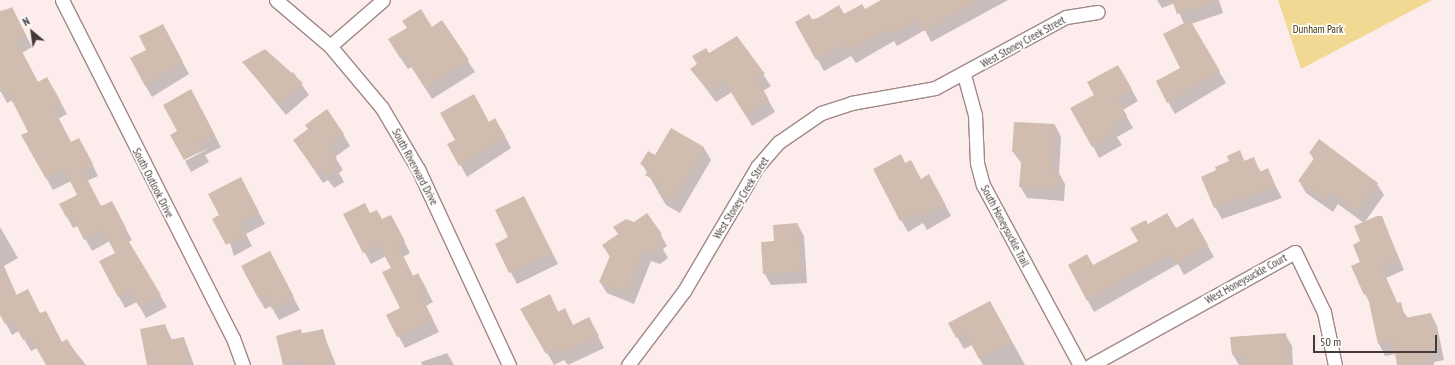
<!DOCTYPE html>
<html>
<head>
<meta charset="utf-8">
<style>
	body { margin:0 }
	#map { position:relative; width:1455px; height:365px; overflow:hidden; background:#fcedec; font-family:"PT Sans Narrow",sans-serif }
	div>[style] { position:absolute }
	.green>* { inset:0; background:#f2d993 }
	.shadow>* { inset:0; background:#0003 }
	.building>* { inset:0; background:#d1bdb0 }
	.roads { filter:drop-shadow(1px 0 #a08887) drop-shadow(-1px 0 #a08887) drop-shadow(0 1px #a08887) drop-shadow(0 -1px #a08887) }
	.street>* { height:13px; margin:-6.5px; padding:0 6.5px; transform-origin:6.5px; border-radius:6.5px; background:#fff }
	span { translate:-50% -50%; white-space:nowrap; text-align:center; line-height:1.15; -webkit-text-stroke:3.5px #fff; paint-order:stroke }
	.park-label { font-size:11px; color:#3d2f01 }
	.street-label { font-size:11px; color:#433938 }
	.north { position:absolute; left:12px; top:12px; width:40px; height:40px; -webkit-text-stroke:3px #fff; paint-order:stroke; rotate:331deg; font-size:11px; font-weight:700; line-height:16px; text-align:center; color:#433938 }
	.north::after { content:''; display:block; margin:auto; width:14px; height:18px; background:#433938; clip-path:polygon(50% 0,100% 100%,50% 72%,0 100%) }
	.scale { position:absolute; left:1313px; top:335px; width:124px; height:18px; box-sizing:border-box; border:2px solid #433938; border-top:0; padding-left:5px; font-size:12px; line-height:14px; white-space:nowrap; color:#433938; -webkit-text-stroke:3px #fff; paint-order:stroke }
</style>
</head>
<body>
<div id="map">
	<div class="green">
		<i style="clip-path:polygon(1278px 0,1432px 0,1301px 69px)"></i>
	</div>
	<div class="shadow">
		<i style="clip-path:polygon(883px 0,1008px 0,931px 42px,925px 30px,897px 46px,894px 41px,856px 63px,851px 56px,824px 71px,796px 22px,865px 10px)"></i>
		<i style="clip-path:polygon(1157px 0,1219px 0,1223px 13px,1191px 24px,1226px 83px,1175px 114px,1168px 102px,1182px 68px,1184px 24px,1175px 3px,1162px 8px)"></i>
		<i style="clip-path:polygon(12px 8px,32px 47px,22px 53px,38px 83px,54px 90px,67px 114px,58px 119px,71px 143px,86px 151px,98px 176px,87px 181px,101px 207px,118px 214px,132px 240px,128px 242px,167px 307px,146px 318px,137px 302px,125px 308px,100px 262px,117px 253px,110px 241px,92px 251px,78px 226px,73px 228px,60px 205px,78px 195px,71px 181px,53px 190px,22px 136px,29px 132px,13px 100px,7px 103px,0 90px,0 11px)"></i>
		<i style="clip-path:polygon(442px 22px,475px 72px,432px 99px,412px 67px,408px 69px,396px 51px)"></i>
		<i style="clip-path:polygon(169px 37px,189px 74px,152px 97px,145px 85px)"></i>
		<i style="clip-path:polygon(737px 37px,771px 86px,763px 91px,775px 112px,752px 126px,732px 92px,716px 102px,691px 69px)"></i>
		<i style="clip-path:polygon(243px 62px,290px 75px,293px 72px,309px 95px,286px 115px)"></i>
		<i style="clip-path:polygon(1118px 66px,1138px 101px,1123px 110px,1133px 128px,1117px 137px,1122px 145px,1099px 158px,1093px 146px,1095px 95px)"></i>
		<i style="clip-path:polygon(197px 102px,221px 147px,205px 155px,209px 162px,191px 172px,185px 161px,208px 149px,184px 159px,178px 131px)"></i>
		<i style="clip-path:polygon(489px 123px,502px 131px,511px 148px,467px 177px,449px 144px)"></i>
		<i style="clip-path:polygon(1055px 125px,1061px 137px,1059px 173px,1065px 184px,1064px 201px,1027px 198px,1020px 186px,1022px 164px,1013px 152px)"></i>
		<i style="clip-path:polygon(671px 129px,704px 148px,711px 160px,680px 213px,666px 205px,642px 164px,655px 156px)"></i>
		<i style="clip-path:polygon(343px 134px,350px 146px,335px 157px,343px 170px,339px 173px,344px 182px,334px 188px,328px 180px,323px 183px,294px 140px)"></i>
		<i style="clip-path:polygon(1240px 152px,1245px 162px,1253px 158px,1261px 172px,1267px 170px,1282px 198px,1222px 219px,1215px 207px,1218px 170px)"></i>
		<i style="clip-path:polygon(1310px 153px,1377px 184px,1384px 195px,1364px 223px,1338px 204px,1333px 212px,1306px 193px,1299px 181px,1314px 160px)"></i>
		<i style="clip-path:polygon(905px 164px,921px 180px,936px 187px,951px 216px,927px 230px,923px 223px,908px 232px,901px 220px)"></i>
		<i style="clip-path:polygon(247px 190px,265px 224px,246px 234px,252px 246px,234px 256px,221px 215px)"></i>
		<i style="clip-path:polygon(530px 209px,558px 264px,517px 284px,496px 244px,509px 238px)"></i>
		<i style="clip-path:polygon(370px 214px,397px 227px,410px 253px,403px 257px,413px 276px,418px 274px,433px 302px,426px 306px,439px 332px,405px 348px,387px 315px,401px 308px,393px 268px,386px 256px,371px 264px,344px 215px)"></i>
		<i style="clip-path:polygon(1382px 217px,1404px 270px,1386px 278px,1398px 304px,1408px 318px,1431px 314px,1437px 326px,1444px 360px,1434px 362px,1434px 365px,1398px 365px,1396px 354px,1385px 356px,1379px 344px,1371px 305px,1365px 294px,1362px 242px)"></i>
		<i style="clip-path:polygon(1193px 220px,1214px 257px,1184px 275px,1178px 264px,1094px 312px,1088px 301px,1093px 266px,1139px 242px,1148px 226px,1175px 229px)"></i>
		<i style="clip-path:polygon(798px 225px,804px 236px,807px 283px,771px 285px,764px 273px,775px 242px)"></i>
		<i style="clip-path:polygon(0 227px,18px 258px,4px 266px,17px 296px,40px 314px,62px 343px,67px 341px,86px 365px,47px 365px,37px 348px,31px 351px,19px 331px,12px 335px,0 312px)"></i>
		<i style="clip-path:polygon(661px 235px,667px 246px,663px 249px,668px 258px,660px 264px,651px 261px,634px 304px,607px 293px,600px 282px,610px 257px,603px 245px)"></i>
		<i style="clip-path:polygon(276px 264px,300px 310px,279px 320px,271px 306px,265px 309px,258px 297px)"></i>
		<i style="clip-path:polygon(550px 296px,559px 313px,565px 310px,573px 326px,589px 318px,604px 348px,568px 365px,564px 360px,554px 365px,522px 309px)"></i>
		<i style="clip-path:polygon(997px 314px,1025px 365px,983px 365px,972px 345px,964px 349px,957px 337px)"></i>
		<i style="clip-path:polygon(165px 325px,172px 340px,184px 338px,194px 365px,148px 365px)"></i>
		<i style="clip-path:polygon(322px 330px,336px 365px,284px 365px,278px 337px)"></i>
		<i style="clip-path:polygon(1285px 334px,1292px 346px,1293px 365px,1239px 365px,1233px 355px)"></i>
		<i style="clip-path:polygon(447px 353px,454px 365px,422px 365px,421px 362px)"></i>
	</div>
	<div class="building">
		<i style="clip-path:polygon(881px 0,979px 0,924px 31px,917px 19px,889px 35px,886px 30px,848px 52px,844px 45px,816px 60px,795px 22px,809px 14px,813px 21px,839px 5px,844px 14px,862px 4px,865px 9px)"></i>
		<i style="clip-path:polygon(1172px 0,1212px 0,1213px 3px,1177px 14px)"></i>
		<i style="clip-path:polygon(12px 7px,26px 35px,16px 40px,38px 82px,47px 77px,61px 102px,53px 107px,71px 142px,79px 138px,93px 164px,82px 169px,101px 206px,112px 201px,126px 228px,122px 230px,161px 295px,139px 307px,130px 291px,118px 297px,99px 261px,115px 253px,103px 230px,84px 240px,71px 214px,66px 217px,59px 204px,77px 195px,64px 169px,46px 179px,21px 135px,28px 132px,6px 89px,0 92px,0 13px)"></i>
		<i style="clip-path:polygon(421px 9px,432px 27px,442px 20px,469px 60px,425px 88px,404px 56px,400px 58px,388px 39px,407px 28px,402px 21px)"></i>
		<i style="clip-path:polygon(1190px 20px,1220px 71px,1167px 103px,1156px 81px,1180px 68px,1163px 34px)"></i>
		<i style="clip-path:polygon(163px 24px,183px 62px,145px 86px,130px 58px,146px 50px,139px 36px)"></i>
		<i style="clip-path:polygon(737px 36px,765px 74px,757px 79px,769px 100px,745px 115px,724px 81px,709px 91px,690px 69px,697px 64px,692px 56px,706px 48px,709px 53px)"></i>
		<i style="clip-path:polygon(265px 49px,303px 83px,279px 104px,242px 62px)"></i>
		<i style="clip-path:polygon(1118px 65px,1132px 89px,1117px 98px,1127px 116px,1112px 125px,1116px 133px,1092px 147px,1070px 108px,1094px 95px,1087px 82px)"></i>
		<i style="clip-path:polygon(191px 89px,215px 135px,199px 143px,203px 150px,184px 160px,170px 135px,177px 131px,163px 105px)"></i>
		<i style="clip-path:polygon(474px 94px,489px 122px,495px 118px,505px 136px,459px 166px,447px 144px,455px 140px,440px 113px)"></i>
		<i style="clip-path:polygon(327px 109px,344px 134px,328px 145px,337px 158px,332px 161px,338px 169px,327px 177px,321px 169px,316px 172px,293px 140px,308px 129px,305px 125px)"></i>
		<i style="clip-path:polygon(1014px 122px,1055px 124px,1052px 171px,1059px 171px,1058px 189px,1019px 187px,1022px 153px,1012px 152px)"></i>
		<i style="clip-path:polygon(671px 128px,704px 147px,673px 202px,658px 193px,663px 185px,645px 175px,649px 169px,640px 164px,648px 151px,655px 155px)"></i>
		<i style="clip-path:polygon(1319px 139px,1378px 183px,1357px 212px,1331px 193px,1326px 201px,1298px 181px,1315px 157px,1309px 153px)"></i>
		<i style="clip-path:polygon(1240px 150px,1244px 161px,1254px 157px,1260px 172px,1268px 168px,1276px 187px,1214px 208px,1201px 177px,1216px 170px,1215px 167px,1229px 161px,1227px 156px)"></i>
		<i style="clip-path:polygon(901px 154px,905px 163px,911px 160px,921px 179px,929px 174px,945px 204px,919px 218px,916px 212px,900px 221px,873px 169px)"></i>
		<i style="clip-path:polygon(241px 177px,259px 212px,240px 222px,246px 234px,226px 245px,212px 219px,219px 215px,208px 194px)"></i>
		<i style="clip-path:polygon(524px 196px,552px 252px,509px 273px,495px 244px,508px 237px,495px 210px)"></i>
		<i style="clip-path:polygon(365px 203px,370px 213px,377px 210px,382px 219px,391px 215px,405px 241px,398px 245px,413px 276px,418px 273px,427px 290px,420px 294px,433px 320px,397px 337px,386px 315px,400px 308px,382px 272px,391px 268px,379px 245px,363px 253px,343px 214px)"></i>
		<i style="clip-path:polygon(647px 213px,662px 234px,656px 238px,662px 246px,653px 253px,644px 250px,627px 293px,599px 282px,610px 256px,602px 245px,618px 234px,613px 227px,626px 219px,634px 222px)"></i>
		<i style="clip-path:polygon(1167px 213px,1176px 228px,1193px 218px,1208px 245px,1176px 264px,1170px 253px,1087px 301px,1068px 265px,1087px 254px,1093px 265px,1138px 241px,1130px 228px,1146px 220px,1148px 224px)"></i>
		<i style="clip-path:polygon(1377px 216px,1382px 216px,1398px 258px,1381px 266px,1397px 303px,1401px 302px,1405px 318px,1431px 313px,1438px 348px,1428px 350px,1430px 362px,1397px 365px,1393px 341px,1378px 344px,1367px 293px,1364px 295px,1351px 266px,1360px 262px,1353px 245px,1360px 241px,1354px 226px)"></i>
		<i style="clip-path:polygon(798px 223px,801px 271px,763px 274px,761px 242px,774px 241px,773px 225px)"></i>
		<i style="clip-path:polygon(270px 251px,294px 297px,272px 309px,264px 294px,258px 298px,241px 266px)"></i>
		<i style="clip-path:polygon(0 265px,16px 295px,28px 289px,40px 313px,46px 311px,62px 342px,67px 339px,83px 365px,46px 365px,30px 337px,23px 340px,12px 320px,5px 324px,0 315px)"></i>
		<i style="clip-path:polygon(550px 294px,558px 312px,565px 308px,573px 325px,589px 317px,599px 336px,560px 354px,557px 348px,546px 354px,520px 309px)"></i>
		<i style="clip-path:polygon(990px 301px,1012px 342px,979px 359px,965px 333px,956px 338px,948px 323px)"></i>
		<i style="clip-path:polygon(165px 324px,169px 340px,184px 337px,189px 365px,147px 365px,140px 329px)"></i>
		<i style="clip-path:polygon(301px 329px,302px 334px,323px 329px,333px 365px,305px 365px,303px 359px,283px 365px,276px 336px)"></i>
		<i style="clip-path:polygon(1286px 333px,1288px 365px,1244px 365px,1244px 354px,1232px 355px,1230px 337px)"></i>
	</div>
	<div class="roads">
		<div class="street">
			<i style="left:62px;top:0;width:379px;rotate:63.2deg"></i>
			<i style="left:233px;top:338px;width:29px;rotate:70deg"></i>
			<i style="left:276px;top:0;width:71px;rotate:40.4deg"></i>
			<i style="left:330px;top:46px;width:81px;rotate:50deg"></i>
			<i style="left:382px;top:108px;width:71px;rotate:59.5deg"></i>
			<i style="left:418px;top:169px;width:216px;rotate:65.1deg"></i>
			<i style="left:330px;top:46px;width:70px;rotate:-41deg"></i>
			<i style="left:964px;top:75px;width:41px;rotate:74.6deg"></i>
			<i style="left:975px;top:115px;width:48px;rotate:87.6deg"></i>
			<i style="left:977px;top:163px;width:23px;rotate:75deg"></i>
			<i style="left:983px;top:185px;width:204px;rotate:61.7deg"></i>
			<i style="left:628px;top:365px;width:93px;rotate:-52.9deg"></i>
			<i style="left:684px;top:291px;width:144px;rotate:-59.5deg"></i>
			<i style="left:757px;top:167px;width:33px;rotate:-49deg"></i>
			<i style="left:779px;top:142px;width:51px;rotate:-34.6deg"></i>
			<i style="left:821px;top:113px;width:32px;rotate:-18deg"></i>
			<i style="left:851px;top:103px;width:85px;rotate:-10.1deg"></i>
			<i style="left:935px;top:88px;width:149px;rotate:-28.5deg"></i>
			<i style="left:1066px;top:17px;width:32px;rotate:-9deg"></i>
			<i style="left:1091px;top:365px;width:233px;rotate:-29deg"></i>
			<i style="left:1295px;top:252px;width:67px;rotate:64.2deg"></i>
			<i style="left:1324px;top:312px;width:54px;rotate:78.3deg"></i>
		</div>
	</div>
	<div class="park-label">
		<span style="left:1318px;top:29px">Dunham Park</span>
	</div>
	<div class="street-label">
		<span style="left:1023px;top:42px;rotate:-29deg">West Stoney Creek Street</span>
		<span style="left:415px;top:167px;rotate:62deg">South Riverward Drive</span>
		<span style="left:153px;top:183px;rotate:63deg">South Outlook Drive</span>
		<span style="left:741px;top:198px;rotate:-58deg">West Stoney Creek Street</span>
		<span style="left:1005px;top:226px;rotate:62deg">South Honeysuckle Trail</span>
		<span style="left:1246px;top:279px;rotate:-29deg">West Honeysuckle Court</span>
	</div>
	<div class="north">N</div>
	<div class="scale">50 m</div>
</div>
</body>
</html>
